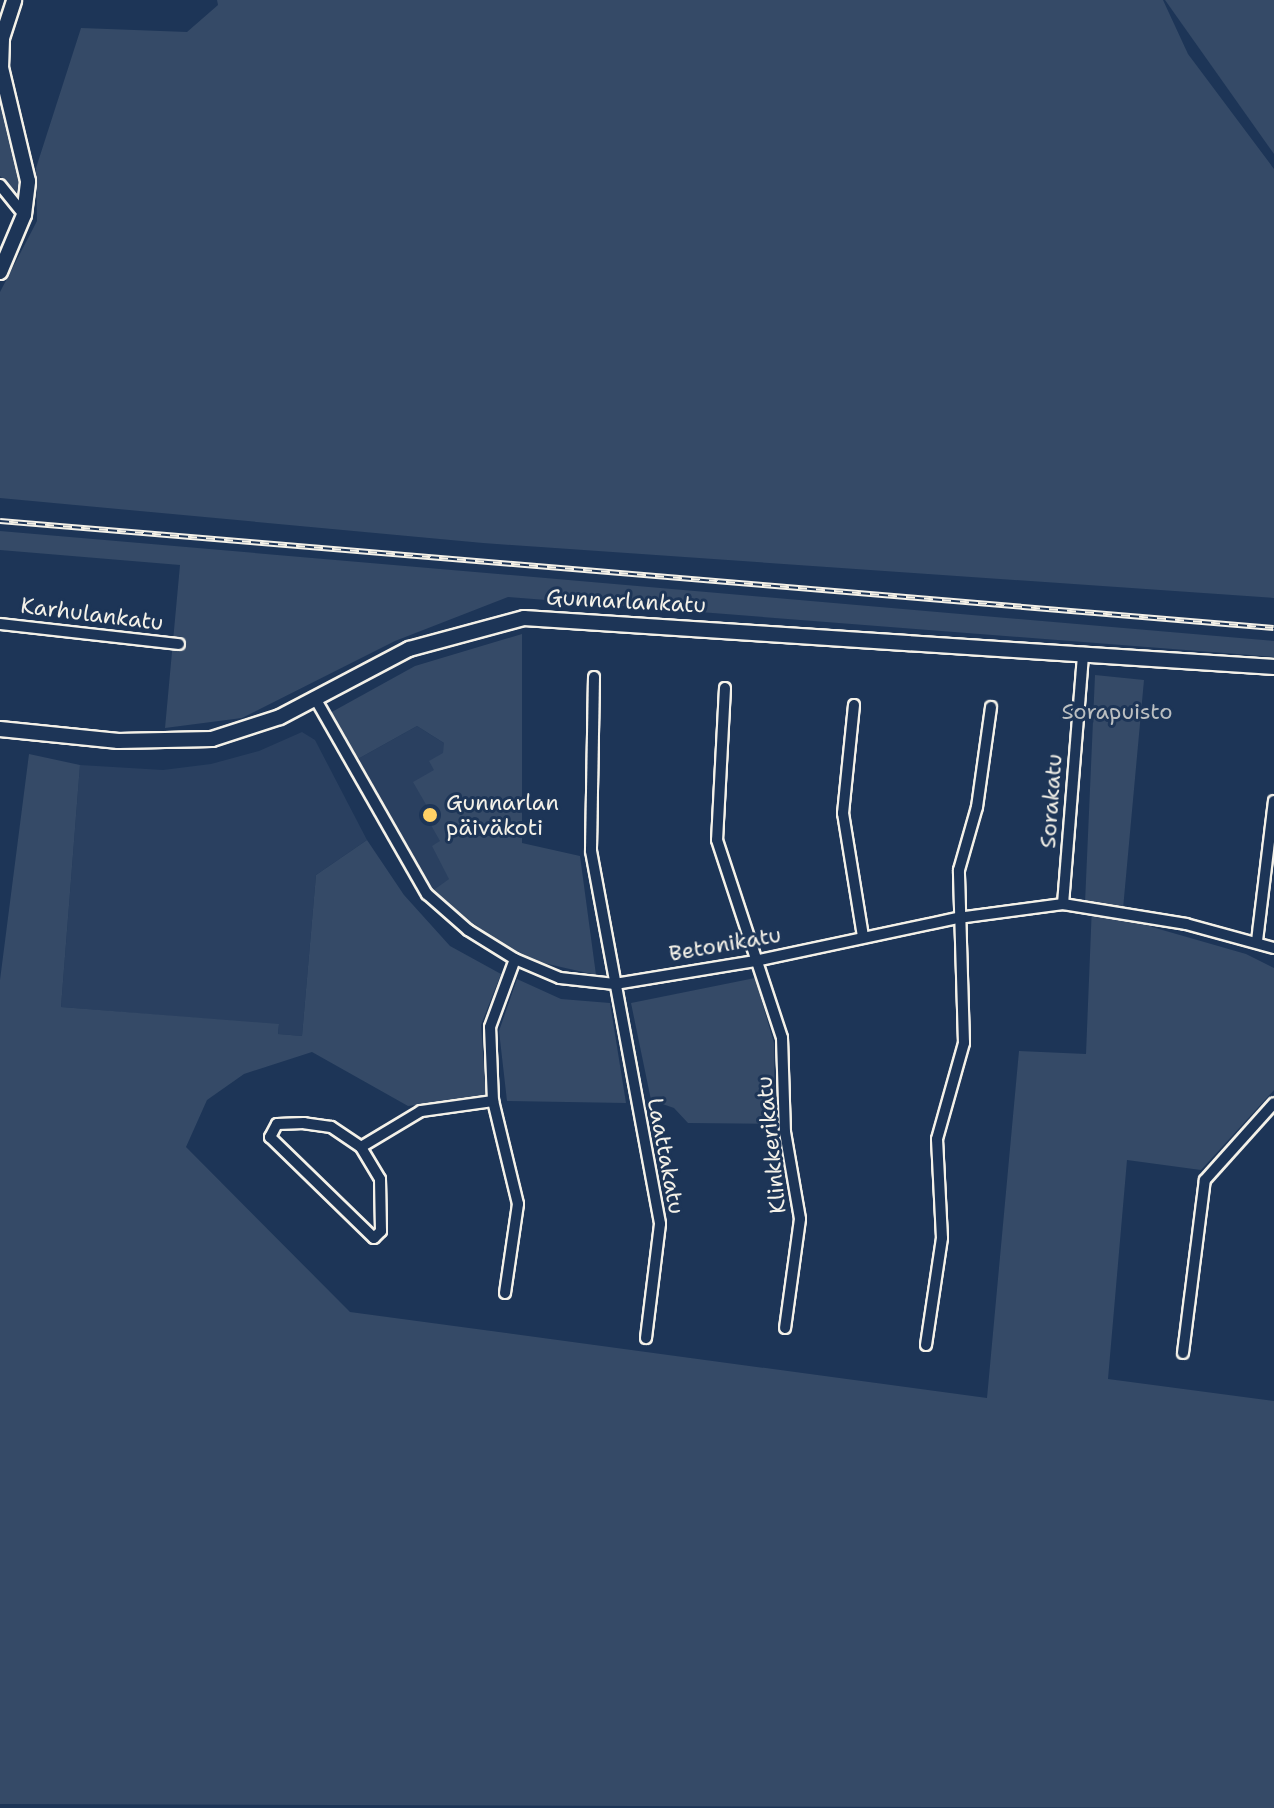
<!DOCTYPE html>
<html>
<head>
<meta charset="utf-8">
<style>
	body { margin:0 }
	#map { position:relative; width:1274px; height:1808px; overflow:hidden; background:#1d3557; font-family:"Shantell Sans",sans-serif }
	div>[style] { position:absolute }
	.built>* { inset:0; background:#2a4060 }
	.green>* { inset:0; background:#354a67 }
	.roads { filter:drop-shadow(2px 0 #f4f1e8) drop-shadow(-2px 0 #f4f1e8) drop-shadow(0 2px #f4f1e8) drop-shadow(0 -2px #f4f1e8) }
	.street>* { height:10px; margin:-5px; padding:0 5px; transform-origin:5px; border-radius:5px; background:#1d3557 }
	.secondary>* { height:14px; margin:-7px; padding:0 7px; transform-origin:7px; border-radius:7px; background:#1d3557 }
	.rail>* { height:6px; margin-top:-3px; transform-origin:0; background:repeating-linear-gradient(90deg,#1d3557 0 9px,#f4f1e8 0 18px); box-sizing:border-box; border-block:2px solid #f4f1e8 }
	.dots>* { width:22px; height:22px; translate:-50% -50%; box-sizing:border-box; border:4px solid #1d3557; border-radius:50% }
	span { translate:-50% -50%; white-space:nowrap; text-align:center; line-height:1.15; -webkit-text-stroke:6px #1d3557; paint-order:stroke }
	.street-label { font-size:22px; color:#f4f1e8 }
	.park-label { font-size:22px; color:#bbbfc1 }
	.poi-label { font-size:22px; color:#f4f1e8 }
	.left { translate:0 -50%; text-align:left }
</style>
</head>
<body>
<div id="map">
	<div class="built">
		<i style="clip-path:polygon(417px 726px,444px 743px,460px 872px,432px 891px,356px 760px)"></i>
		<i style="clip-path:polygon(302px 732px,315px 740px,367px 840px,316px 875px,302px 1036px,278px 1034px,279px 1025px,61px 1007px,80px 765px,163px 770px,211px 764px,259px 751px)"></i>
	</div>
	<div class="green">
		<i style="clip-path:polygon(217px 0,1163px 0,1188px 54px,1274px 169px,1274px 598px,483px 543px,0 498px,0 292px,37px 221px,36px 168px,81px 28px,187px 32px,218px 5px)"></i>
		<i style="clip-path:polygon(1165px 0,1274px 0,1274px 154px)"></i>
		<i style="clip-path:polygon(0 106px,17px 146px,21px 196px,0 176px)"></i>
		<i style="clip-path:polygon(0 531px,1274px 641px,1274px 657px,508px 597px,395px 641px,242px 718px,165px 728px,180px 565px,0 550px)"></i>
		<i style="clip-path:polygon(522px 634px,522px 843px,580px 856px,596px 975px,526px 959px,479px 931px,432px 891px,449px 879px,432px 846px,440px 841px,423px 811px,428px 808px,413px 782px,434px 770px,429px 761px,443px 753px,444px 743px,417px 726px,356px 760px,330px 713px,415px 666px)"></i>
		<i style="clip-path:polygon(1095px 675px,1144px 680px,1123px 909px,1117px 909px,1152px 927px,1246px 954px,1274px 968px,1274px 1090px,1201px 1170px,1127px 1160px,1108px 1379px,1274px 1401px,1274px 1808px,0 1804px,0 980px,29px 754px,80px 765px,61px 1007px,279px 1024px,278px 1034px,302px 1036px,316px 875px,367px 840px,404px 895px,450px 946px,501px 974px,481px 1025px,486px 1097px,408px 1106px,312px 1052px,244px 1074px,207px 1100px,186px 1147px,350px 1312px,987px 1398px,1019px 1051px,1086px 1054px,1092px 905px,1085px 903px)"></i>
		<i style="clip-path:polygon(755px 978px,774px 1043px,775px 1124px,688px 1123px,674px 1108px,651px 1100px,631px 1003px)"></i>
		<i style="clip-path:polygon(517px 979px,561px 999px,610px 1003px,626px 1103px,507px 1101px,499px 1031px)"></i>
	</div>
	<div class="roads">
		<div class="street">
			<i style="left:0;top:185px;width:38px;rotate:51deg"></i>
			<i style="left:0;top:624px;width:180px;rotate:6.4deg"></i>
			<i style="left:594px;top:677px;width:174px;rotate:91deg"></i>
			<i style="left:591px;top:851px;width:379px;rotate:79.5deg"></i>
			<i style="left:660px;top:1224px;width:115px;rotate:97deg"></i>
			<i style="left:725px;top:688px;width:152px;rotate:93deg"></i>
			<i style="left:717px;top:840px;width:208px;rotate:71.8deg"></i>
			<i style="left:782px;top:1038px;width:94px;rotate:88.2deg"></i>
			<i style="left:785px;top:1132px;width:88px;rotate:80.2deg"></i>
			<i style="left:800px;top:1219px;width:110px;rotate:97.8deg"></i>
			<i style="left:315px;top:698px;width:226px;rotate:60.3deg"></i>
			<i style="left:427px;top:894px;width:55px;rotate:41.3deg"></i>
			<i style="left:468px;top:930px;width:55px;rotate:31.7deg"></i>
			<i style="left:515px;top:959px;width:49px;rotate:22.9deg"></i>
			<i style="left:560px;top:978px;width:55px;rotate:6.2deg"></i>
			<i style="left:615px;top:984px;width:142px;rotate:-9.3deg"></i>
			<i style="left:755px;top:961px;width:208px;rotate:-12deg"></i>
			<i style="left:958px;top:918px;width:106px;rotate:-7.6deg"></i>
			<i style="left:1063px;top:904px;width:125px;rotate:9.2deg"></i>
			<i style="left:1186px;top:924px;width:91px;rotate:15.3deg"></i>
			<i style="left:854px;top:705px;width:109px;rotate:95.8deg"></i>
			<i style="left:843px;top:813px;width:125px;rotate:80.8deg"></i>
			<i style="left:1063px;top:904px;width:252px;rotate:-85.4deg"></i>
			<i style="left:1257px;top:941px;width:141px;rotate:-83.1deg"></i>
			<i style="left:361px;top:1147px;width:36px;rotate:-146deg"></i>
			<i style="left:331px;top:1127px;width:27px;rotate:-172deg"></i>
			<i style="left:304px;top:1123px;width:27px;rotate:178deg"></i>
			<i style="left:277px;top:1124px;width:15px;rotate:118deg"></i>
			<i style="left:270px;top:1137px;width:145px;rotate:44.2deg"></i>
			<i style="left:374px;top:1238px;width:10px;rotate:-45deg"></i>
			<i style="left:381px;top:1231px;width:52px;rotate:-91.1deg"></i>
			<i style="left:380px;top:1179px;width:37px;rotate:-121deg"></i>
			<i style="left:361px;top:1147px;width:70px;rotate:-31deg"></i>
			<i style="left:421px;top:1111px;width:73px;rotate:-7.9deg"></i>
			<i style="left:505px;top:1293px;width:90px;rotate:-81.7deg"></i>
			<i style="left:518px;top:1204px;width:106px;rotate:-103.6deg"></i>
			<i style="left:493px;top:1101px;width:74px;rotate:-92.3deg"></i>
			<i style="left:490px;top:1027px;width:72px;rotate:-69.8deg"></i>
			<i style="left:926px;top:1345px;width:108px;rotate:-81.5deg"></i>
			<i style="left:942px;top:1238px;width:99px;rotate:-92.9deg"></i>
			<i style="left:937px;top:1139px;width:100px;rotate:-74.3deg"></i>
			<i style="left:964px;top:1043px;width:173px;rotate:-91.7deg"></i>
			<i style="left:959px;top:870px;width:66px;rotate:-74.1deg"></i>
			<i style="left:977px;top:807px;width:101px;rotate:-82deg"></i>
			<i style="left:1183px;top:1353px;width:174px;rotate:-82.8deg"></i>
			<i style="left:1205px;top:1180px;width:103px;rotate:-48.1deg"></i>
		</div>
		<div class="secondary">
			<i style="left:0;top:272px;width:62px;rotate:-67.2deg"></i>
			<i style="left:24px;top:215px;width:34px;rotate:-83deg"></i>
			<i style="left:28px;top:181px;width:116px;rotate:-103.4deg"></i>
			<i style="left:1px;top:68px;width:30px;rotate:-88deg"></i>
			<i style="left:2px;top:38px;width:40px;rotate:-72deg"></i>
			<i style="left:0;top:729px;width:119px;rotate:5.8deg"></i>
			<i style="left:118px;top:741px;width:94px;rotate:-1.2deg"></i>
			<i style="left:212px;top:739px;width:71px;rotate:-17.9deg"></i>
			<i style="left:280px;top:717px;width:146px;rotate:-27.8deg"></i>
			<i style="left:409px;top:649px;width:119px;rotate:-15.1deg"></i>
			<i style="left:524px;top:618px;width:752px;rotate:3.74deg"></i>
		</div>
	</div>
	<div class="rail">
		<i style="left:0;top:521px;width:1278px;rotate:4.8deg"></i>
	</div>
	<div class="dots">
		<i style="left:430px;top:815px;background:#ffd166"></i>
	</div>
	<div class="street-label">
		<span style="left:626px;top:601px;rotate:3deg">Gunnarlankatu</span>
		<span style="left:92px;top:614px;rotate:7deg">Karhulankatu</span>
		<span style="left:1051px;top:801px;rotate:-86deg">Sorakatu</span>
		<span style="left:725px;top:944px;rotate:-10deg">Betonikatu</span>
		<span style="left:771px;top:1145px;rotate:-96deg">Klinkkerikatu</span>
		<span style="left:666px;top:1156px;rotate:79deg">Laattakatu</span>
	</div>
	<div class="park-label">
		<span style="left:1117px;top:712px">Sorapuisto</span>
	</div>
	<div class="poi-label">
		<span class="left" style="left:446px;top:815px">Gunnarlan<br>päiväkoti</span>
	</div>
</div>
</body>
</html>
